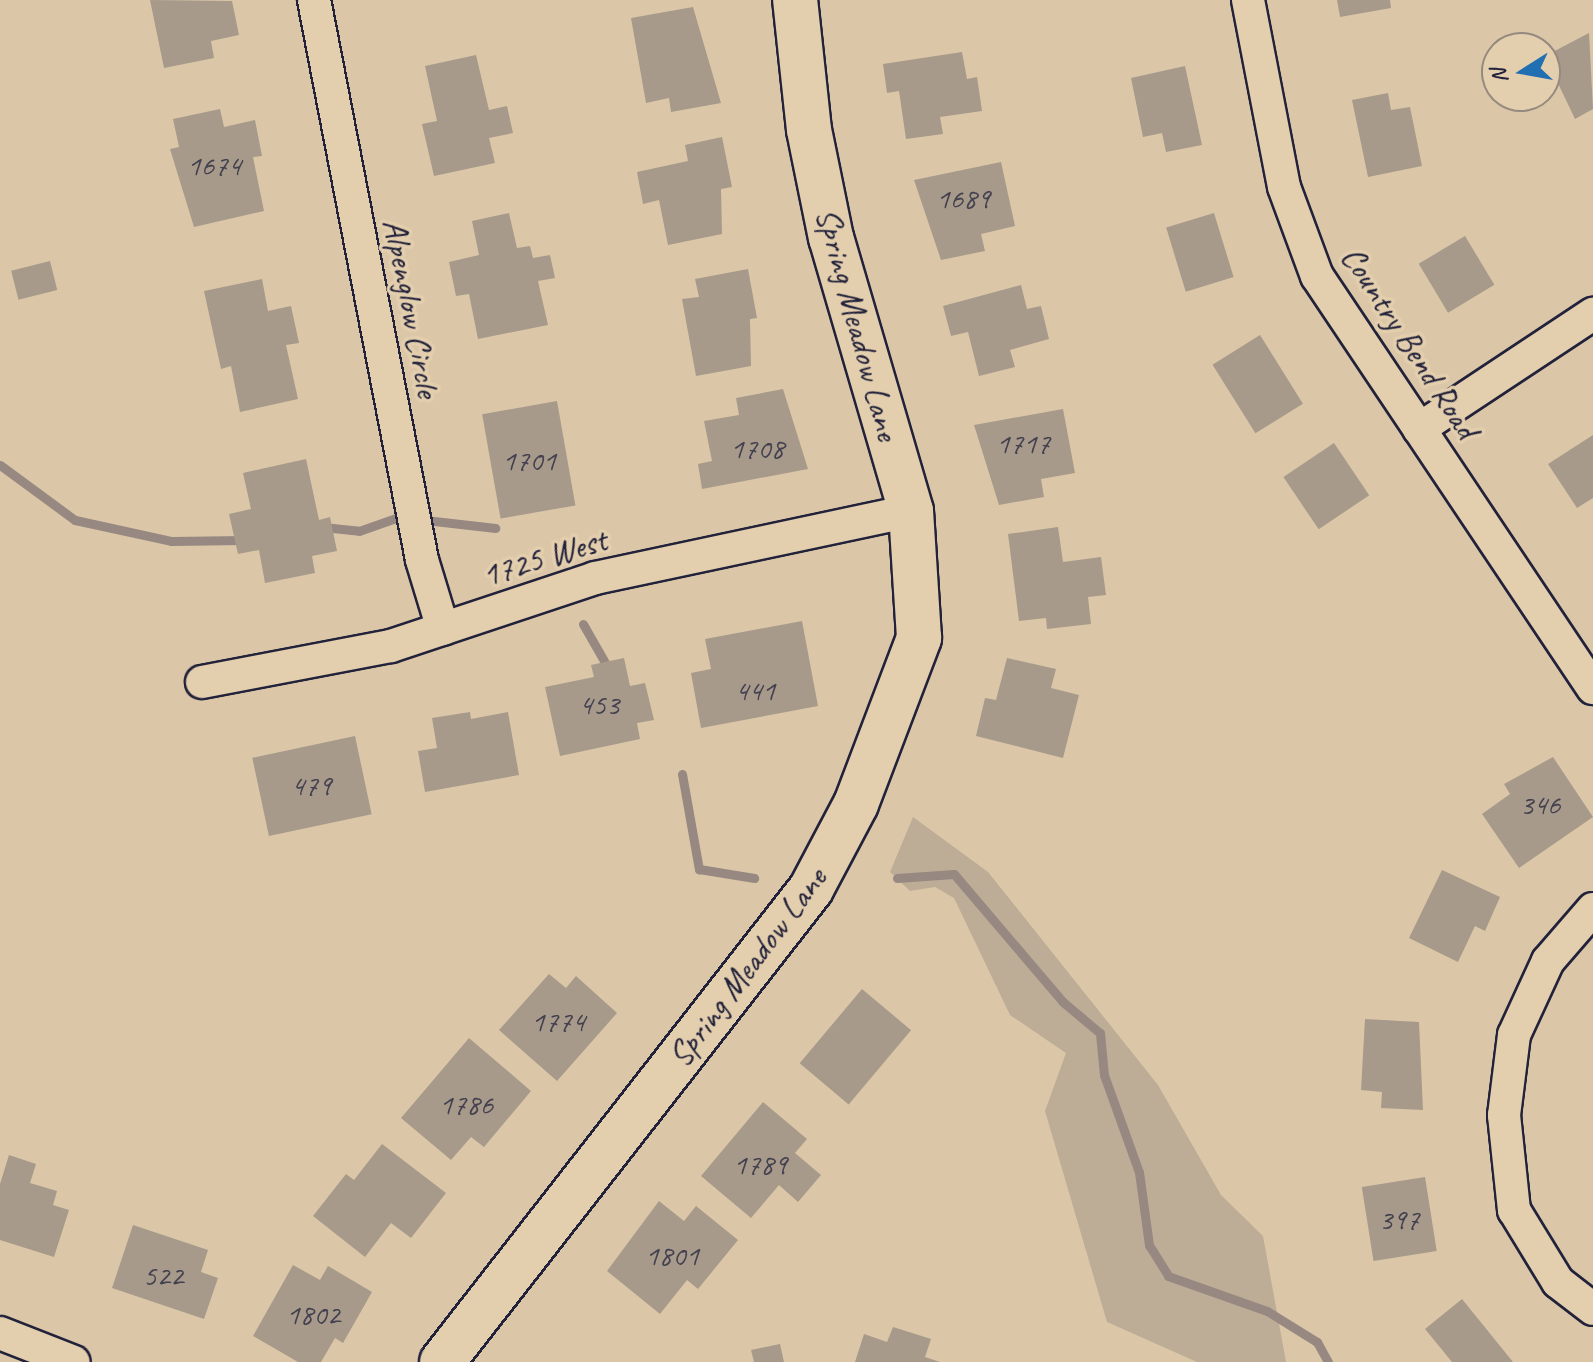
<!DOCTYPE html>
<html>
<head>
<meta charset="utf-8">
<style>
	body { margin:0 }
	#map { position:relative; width:1593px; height:1362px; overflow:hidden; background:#dbc7a8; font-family:Caveat,sans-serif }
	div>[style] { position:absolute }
	.green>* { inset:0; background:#bdac96 }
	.stream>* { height:9px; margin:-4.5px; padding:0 4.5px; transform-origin:4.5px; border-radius:4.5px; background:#978981 }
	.building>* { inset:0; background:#a79a8a; transform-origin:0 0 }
	.roads { filter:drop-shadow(2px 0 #22223b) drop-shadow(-2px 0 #22223b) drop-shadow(0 2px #22223b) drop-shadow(0 -2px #22223b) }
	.street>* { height:32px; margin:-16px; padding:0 16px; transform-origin:16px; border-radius:16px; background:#e3cead }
	.secondary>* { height:44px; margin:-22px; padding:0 22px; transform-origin:22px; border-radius:22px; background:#e3cead }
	span { translate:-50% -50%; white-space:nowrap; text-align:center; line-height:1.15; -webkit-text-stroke:7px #e3cead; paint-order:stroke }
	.number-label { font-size:30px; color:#43404f }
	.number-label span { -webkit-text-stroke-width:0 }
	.street-label { font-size:34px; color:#22223b }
	.north { position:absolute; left:1481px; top:32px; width:80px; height:80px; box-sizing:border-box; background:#e3cead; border:2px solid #96897f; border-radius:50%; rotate:259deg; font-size:22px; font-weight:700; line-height:32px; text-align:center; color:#22223b }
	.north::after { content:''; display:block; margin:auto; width:28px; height:36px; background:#1f6fb2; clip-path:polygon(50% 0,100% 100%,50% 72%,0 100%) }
</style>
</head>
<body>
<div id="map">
	<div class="green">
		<i style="clip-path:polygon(913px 817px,988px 872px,1158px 1085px,1221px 1195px,1263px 1236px,1286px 1362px,1197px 1362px,1107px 1322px,1045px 1111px,1066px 1053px,1010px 1015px,954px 898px,935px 887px,910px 891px,890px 872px)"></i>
	</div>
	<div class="stream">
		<i style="left:0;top:465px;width:93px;rotate:36.3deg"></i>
		<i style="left:75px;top:520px;width:98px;rotate:12.3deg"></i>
		<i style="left:171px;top:541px;width:73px;rotate:-0.8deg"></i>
		<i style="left:323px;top:527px;width:36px;rotate:6deg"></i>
		<i style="left:359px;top:531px;width:42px;rotate:-19.3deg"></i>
		<i style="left:399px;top:517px;width:97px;rotate:6.5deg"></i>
		<i style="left:583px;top:624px;width:56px;rotate:60.3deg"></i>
		<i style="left:682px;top:774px;width:97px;rotate:79.9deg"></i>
		<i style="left:699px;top:869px;width:56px;rotate:9.3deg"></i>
		<i style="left:897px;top:878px;width:57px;rotate:-4deg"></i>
		<i style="left:954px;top:874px;width:168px;rotate:49.6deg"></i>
		<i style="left:1063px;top:1002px;width:48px;rotate:40deg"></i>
		<i style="left:1100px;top:1033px;width:42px;rotate:84.6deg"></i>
		<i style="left:1104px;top:1075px;width:103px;rotate:70.2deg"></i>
		<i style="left:1139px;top:1172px;width:74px;rotate:82.2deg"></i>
		<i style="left:1149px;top:1245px;width:36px;rotate:58deg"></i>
		<i style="left:1168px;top:1276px;width:105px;rotate:19.5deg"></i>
		<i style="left:1267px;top:1311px;width:59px;rotate:31.8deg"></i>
		<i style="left:1317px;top:1342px;width:23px;rotate:61deg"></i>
	</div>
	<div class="building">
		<i style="clip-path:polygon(150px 0,232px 1px,239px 35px,211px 41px,214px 58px,164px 68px)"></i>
		<i style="clip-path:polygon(1337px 0,1390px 0,1391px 8px,1340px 17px)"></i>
		<i style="clip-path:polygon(693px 7px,721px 103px,671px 112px,669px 98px,646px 103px,631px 18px)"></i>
		<i style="clip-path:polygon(1589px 33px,1593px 109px,1575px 119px,1545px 56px)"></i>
		<i style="clip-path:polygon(962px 52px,967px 79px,977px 77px,982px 111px,940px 117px,943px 134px,906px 139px,899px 91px,887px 93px,883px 64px)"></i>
		<i style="clip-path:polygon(476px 55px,489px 110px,507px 106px,513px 133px,489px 138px,495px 163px,434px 176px,422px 124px,437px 121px,425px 66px)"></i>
		<i style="clip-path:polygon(1185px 66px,1202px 145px,1166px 152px,1162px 133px,1143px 137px,1131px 78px)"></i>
		<i style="clip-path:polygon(1388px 93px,1391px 110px,1410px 107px,1422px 166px,1368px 177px,1352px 100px)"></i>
		<i style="clip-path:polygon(220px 109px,224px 127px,255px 120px,262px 156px,253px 157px,264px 211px,194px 227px,170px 149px,179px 147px,173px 119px)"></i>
		<i style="clip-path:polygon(722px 137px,732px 187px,721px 189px,722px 234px,668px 245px,659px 200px,643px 204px,637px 172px,688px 161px,685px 145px)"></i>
		<i style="clip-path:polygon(1001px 162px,1015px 226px,981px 234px,985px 251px,941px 260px,914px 180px)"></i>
		<i style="clip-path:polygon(509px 213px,517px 248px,530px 246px,533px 258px,550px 255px,555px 278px,538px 281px,548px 325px,478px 339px,469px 294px,456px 296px,449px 262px,479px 255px,472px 221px)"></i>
		<i style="left:1214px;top:213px;width:67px;height:50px;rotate:73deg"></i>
		<i style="left:1465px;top:236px;width:57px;height:54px;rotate:59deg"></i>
		<i style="left:50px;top:261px;width:30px;height:40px;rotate:76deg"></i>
		<i style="clip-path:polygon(748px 269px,757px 318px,750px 319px,751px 366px,696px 376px,682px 299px,699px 297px,695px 279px)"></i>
		<i style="clip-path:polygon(262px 279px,268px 311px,291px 306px,299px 343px,286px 345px,298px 399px,240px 412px,231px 366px,221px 369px,204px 291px)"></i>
		<i style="clip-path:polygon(1021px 285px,1027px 309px,1041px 306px,1049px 339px,1010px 350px,1015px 367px,979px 376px,968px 332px,951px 336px,943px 306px)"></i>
		<i style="left:1260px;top:335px;width:81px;height:56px;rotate:58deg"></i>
		<i style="clip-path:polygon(783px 389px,808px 469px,702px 489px,698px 464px,712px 461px,704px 421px,739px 415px,736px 398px)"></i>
		<i style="left:557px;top:401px;width:106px;height:76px;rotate:80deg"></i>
		<i style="clip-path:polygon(1063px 409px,1075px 473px,1041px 479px,1044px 497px,999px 505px,974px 425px)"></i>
		<i style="clip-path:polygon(1593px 435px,1593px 498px,1577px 508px,1548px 464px)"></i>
		<i style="left:1334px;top:443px;width:63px;height:61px;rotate:56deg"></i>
		<i style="clip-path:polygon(306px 459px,319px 520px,330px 517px,337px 551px,312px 556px,315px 573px,265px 583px,259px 550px,238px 554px,229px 514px,251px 509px,243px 473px)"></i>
		<i style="clip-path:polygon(1058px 527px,1063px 562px,1101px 557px,1106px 595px,1088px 597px,1091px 624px,1047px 629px,1046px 618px,1019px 621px,1008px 534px)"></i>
		<i style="clip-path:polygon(802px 621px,818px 706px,701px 728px,691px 673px,711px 669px,705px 639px)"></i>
		<i style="clip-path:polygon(624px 658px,630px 686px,645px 683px,654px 720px,637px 723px,640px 739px,560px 756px,545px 687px,594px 677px,591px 665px)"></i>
		<i style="clip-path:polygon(1007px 658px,1056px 669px,1051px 688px,1079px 695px,1063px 758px,976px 736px,985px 698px,996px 700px)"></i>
		<i style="clip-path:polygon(470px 712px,471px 719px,508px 712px,519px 775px,425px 792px,418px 751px,437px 748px,432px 718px)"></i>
		<i style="left:355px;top:736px;width:80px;height:105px;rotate:78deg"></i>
		<i style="clip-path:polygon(1553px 757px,1593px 817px,1519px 868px,1482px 814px,1510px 794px,1504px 784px)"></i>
		<i style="clip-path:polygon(1442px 870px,1500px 897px,1485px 931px,1475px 926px,1458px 962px,1409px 938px)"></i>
		<i style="clip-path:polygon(549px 974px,566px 988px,576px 976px,617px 1013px,557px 1081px,499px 1030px)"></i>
		<i style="left:862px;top:989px;width:64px;height:97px;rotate:40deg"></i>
		<i style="clip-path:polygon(1365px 1019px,1419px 1022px,1423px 1110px,1381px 1108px,1382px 1092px,1361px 1090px)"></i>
		<i style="clip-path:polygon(469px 1038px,531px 1091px,484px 1147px,471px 1137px,451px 1160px,401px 1118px)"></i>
		<i style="clip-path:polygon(763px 1102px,807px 1139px,795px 1153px,821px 1175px,798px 1202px,779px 1185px,751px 1218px,701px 1176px)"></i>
		<i style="clip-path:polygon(382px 1144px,446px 1193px,411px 1238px,391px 1223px,365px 1257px,313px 1216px,346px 1174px,354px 1180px)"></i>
		<i style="clip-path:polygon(9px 1155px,36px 1164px,30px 1183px,57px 1191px,53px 1205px,69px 1210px,54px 1257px,0 1240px,0 1184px)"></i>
		<i style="left:1425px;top:1177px;width:75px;height:64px;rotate:81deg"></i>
		<i style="clip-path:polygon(659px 1201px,684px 1221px,696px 1206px,738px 1240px,698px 1289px,687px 1280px,660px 1314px,607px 1271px)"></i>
		<i style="clip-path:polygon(133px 1225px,208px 1250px,201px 1272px,218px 1278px,204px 1319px,112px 1288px)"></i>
		<i style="clip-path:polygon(293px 1265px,320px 1280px,328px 1266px,372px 1292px,343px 1343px,335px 1338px,321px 1362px,298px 1362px,253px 1336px)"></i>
		<i style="clip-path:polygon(1462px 1299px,1513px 1362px,1452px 1362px,1425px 1329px)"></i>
		<i style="clip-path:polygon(893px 1327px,931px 1339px,925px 1357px,940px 1362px,855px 1362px,864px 1334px,887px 1342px)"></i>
		<i style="clip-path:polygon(780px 1344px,784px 1362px,754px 1362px,751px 1350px)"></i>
	</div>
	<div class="roads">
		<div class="street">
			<i style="left:314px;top:0;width:570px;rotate:79.08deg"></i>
			<i style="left:422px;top:560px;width:72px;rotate:73.1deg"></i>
			<i style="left:1248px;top:0;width:190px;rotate:79.1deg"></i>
			<i style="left:1284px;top:187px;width:95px;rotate:69.7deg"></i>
			<i style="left:1317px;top:276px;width:496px;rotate:56.2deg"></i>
			<i style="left:1419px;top:429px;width:209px;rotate:-33.5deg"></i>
			<i style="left:202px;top:682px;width:192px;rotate:-10.8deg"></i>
			<i style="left:391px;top:646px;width:215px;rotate:-18.4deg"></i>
			<i style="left:595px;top:578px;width:323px;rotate:-12deg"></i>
			<i style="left:1593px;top:909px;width:69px;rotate:130.9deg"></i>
			<i style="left:1548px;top:961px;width:81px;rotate:114.7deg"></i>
			<i style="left:1514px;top:1035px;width:81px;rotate:97.1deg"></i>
			<i style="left:1504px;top:1115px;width:96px;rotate:84deg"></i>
			<i style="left:1514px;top:1210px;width:84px;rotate:58.6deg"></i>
			<i style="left:1558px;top:1282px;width:44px;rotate:37.6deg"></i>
			<i style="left:0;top:1333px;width:79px;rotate:21.4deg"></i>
		</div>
		<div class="secondary">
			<i style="left:442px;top:1362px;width:600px;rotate:-52.04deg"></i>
			<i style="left:811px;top:889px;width:96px;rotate:-62.1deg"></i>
			<i style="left:856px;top:804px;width:178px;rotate:-69.2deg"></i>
			<i style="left:919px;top:638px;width:127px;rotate:-93.6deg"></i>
			<i style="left:911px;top:511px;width:284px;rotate:-106.3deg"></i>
			<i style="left:831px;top:238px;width:110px;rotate:-101.5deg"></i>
			<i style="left:809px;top:130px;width:131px;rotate:-96.1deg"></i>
		</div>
	</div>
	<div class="number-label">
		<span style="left:214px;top:165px">1674</span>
		<span style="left:963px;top:198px">1689</span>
		<span style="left:1023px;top:443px">1717</span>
		<span style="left:757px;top:448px">1708</span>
		<span style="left:529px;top:460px">1701</span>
		<span style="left:755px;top:690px">441</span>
		<span style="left:599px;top:704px">453</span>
		<span style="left:311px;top:785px">479</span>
		<span style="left:1540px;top:804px">346</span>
		<span style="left:558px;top:1021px">1774</span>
		<span style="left:466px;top:1104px">1786</span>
		<span style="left:760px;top:1164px">1789</span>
		<span style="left:1399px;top:1219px">397</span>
		<span style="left:672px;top:1255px">1801</span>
		<span style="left:163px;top:1275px">522</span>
		<span style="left:313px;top:1314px">1802</span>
	</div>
	<div class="street-label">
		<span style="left:412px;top:308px;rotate:79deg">Alpenglow Circle</span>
		<span style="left:858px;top:324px;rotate:75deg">Spring Meadow Lane</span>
		<span style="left:1410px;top:342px;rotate:57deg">Country Bend Road</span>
		<span style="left:544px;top:557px;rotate:-17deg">1725 West</span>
		<span style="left:747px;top:967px;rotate:-53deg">Spring Meadow Lane</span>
	</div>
	<div class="north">N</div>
</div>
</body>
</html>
